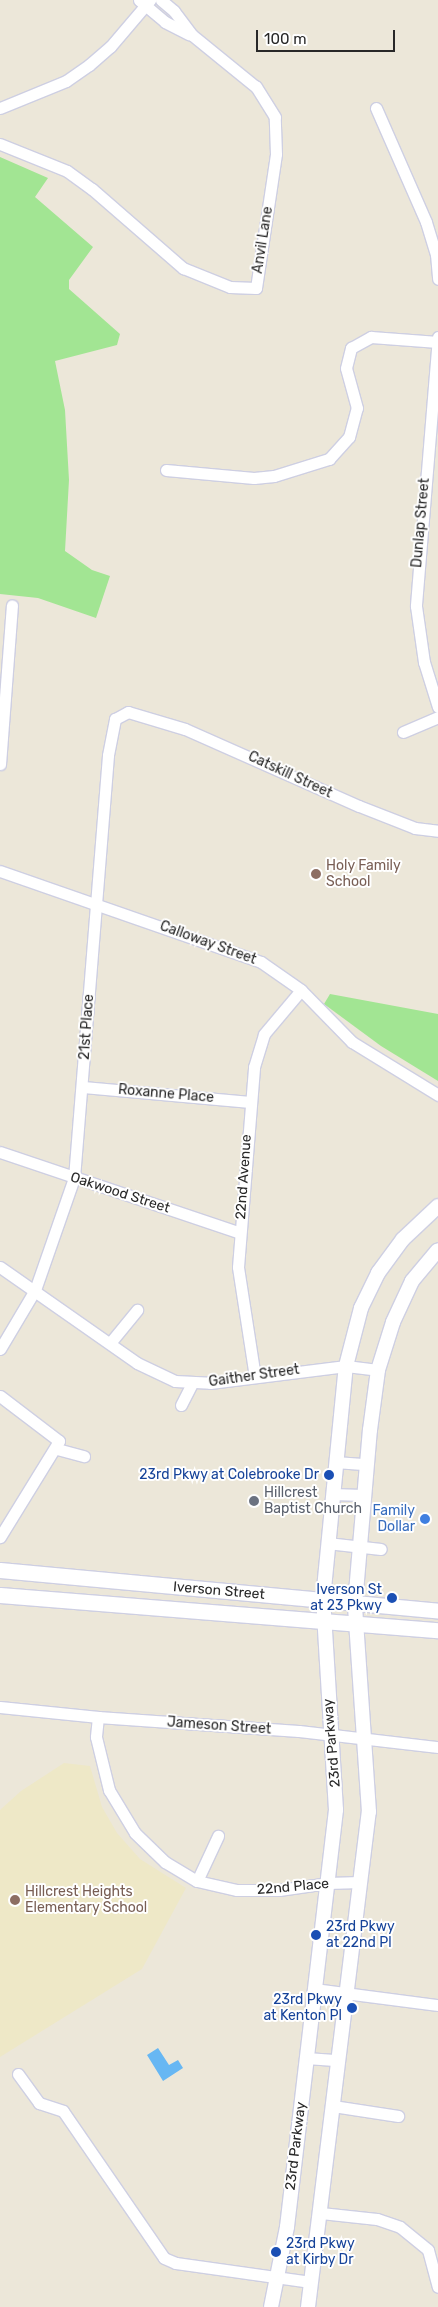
<!DOCTYPE html>
<html>
<head>
<meta charset="utf-8">
<style>
	body { margin:0 }
	#map { position:relative; width:438px; height:2307px; overflow:hidden; background:#ece7d9; font-family:Rubik,sans-serif }
	div>[style] { position:absolute }
	.education>* { inset:0; background:#eee8c7 }
	.green>* { inset:0; background:#a2e593 }
	.water>* { inset:0; background:#67b7f3 }
	.roads { filter:drop-shadow(1px 0 #cecfe2) drop-shadow(-1px 0 #cecfe2) drop-shadow(0 1px #cecfe2) drop-shadow(0 -1px #cecfe2) }
	.minor>* { height:11px; margin:-5.5px; padding:0 5.5px; transform-origin:5.5px; border-radius:5.5px; background:#fff }
	.tertiary>* { height:14px; margin:-7px; padding:0 7px; transform-origin:7px; border-radius:7px; background:#fff }
	.secondary>* { height:15px; margin:-7.5px; padding:0 7.5px; transform-origin:7.5px; border-radius:7.5px; background:#fff }
	.dots>* { width:14px; height:14px; translate:-50% -50%; box-sizing:border-box; border:2px solid #fff; border-radius:50% }
	span { translate:-50% -50%; white-space:nowrap; text-align:center; line-height:1.15; -webkit-text-stroke:4px #fff; paint-order:stroke }
	.street-label { font-size:14px; color:#282828 }
	.education-label { font-size:14px; color:#785e54 }
	.left { translate:0 -50%; text-align:left }
	.transit-label { font-size:14px; color:#164399 }
	.right { translate:-100% -50%; text-align:right }
	.worship-label { font-size:14px; color:#5b616d }
	.shop-label { font-size:14px; color:#366cbe }
	.scale { position:absolute; left:256px; top:30px; width:139px; height:22px; box-sizing:border-box; border:2px solid #282828; border-top:0; padding-left:6px; font-size:15px; line-height:18px; white-space:nowrap; color:#282828; -webkit-text-stroke:4px #fff; paint-order:stroke }
</style>
</head>
<body>
<div id="map">
	<div class="education">
		<i style="clip-path:polygon(64px 1763px,90px 1766px,102px 1807px,117px 1833px,140px 1859px,186px 1888px,142px 1969px,0 2057px,0 1810px,21px 1791px)"></i>
	</div>
	<div class="green">
		<i style="clip-path:polygon(0 157px,48px 178px,35px 197px,93px 247px,69px 280px,69px 289px,120px 334px,117px 345px,55px 361px,65px 410px,69px 480px,65px 551px,92px 570px,110px 576px,96px 618px,38px 598px,0 594px)"></i>
		<i style="clip-path:polygon(330px 994px,438px 1014px,438px 1081px,381px 1046px,324px 1004px)"></i>
	</div>
	<div class="water">
		<i style="clip-path:polygon(158px 2048px,169px 2065px,178px 2060px,183px 2068px,163px 2081px,147px 2055px)"></i>
	</div>
	<div class="roads">
		<div class="minor">
			<i style="left:139px;top:0;width:34px;rotate:40deg"></i>
			<i style="left:165px;top:22px;width:27px;rotate:27deg"></i>
			<i style="left:0;top:108px;width:71px;rotate:-22.2deg"></i>
			<i style="left:66px;top:81px;width:28px;rotate:-35deg"></i>
			<i style="left:89px;top:65px;width:28px;rotate:-41deg"></i>
			<i style="left:110px;top:47px;width:62px;rotate:-49.6deg"></i>
			<i style="left:376px;top:108px;width:124px;rotate:66.3deg"></i>
			<i style="left:426px;top:222px;width:34px;rotate:73deg"></i>
			<i style="left:436px;top:254px;width:25px;rotate:85deg"></i>
			<i style="left:0;top:144px;width:72px;rotate:21.9deg"></i>
			<i style="left:67px;top:171px;width:31px;rotate:36deg"></i>
			<i style="left:92px;top:189px;width:121px;rotate:41deg"></i>
			<i style="left:183px;top:268px;width:51px;rotate:22deg"></i>
			<i style="left:230px;top:287px;width:26px;rotate:2deg"></i>
			<i style="left:256px;top:288px;width:135px;rotate:-81.5deg"></i>
			<i style="left:276px;top:154px;width:37px;rotate:-92deg"></i>
			<i style="left:275px;top:117px;width:36px;rotate:-122deg"></i>
			<i style="left:256px;top:87px;width:82px;rotate:-140.9deg"></i>
			<i style="left:192px;top:35px;width:30px;rotate:-127deg"></i>
			<i style="left:174px;top:11px;width:17px;rotate:-140deg"></i>
			<i style="left:438px;top:337px;width:270px;rotate:94.7deg"></i>
			<i style="left:416px;top:606px;width:57px;rotate:81.9deg"></i>
			<i style="left:424px;top:662px;width:47px;rotate:72.7deg"></i>
			<i style="left:166px;top:470px;width:88px;rotate:5.2deg"></i>
			<i style="left:254px;top:478px;width:20px;rotate:-6deg"></i>
			<i style="left:274px;top:476px;width:58px;rotate:-17.2deg"></i>
			<i style="left:329px;top:459px;width:30px;rotate:-48deg"></i>
			<i style="left:349px;top:437px;width:30px;rotate:-75deg"></i>
			<i style="left:357px;top:408px;width:41px;rotate:-105.4deg"></i>
			<i style="left:346px;top:368px;width:21px;rotate:-76deg"></i>
			<i style="left:351px;top:348px;width:23px;rotate:-29deg"></i>
			<i style="left:371px;top:337px;width:67px;rotate:4.3deg"></i>
			<i style="left:403px;top:732px;width:38px;rotate:-23deg"></i>
			<i style="left:0;top:764px;width:159px;rotate:-85.7deg"></i>
			<i style="left:0;top:871px;width:276px;rotate:19.2deg"></i>
			<i style="left:261px;top:962px;width:49px;rotate:35deg"></i>
			<i style="left:301px;top:990px;width:73px;rotate:45.6deg"></i>
			<i style="left:352px;top:1042px;width:101px;rotate:31.6deg"></i>
			<i style="left:83px;top:1087px;width:168px;rotate:5.1deg"></i>
			<i style="left:0;top:1152px;width:253px;rotate:18.6deg"></i>
			<i style="left:0;top:1267px;width:167px;rotate:35deg"></i>
			<i style="left:137px;top:1363px;width:42px;rotate:25.3deg"></i>
			<i style="left:175px;top:1381px;width:35px;rotate:3deg"></i>
			<i style="left:210px;top:1383px;width:137px;rotate:-7.1deg"></i>
			<i style="left:346px;top:1366px;width:32px;rotate:7deg"></i>
			<i style="left:110px;top:1343px;width:43px;rotate:-50.7deg"></i>
			<i style="left:0;top:1349px;width:69px;rotate:-59.3deg"></i>
			<i style="left:35px;top:1290px;width:119px;rotate:-70.8deg"></i>
			<i style="left:74px;top:1178px;width:424px;rotate:-85.4deg"></i>
			<i style="left:108px;top:755px;width:37px;rotate:-79deg"></i>
			<i style="left:115px;top:719px;width:15px;rotate:-28deg"></i>
			<i style="left:128px;top:712px;width:59px;rotate:16.6deg"></i>
			<i style="left:185px;top:729px;width:190px;rotate:23.9deg"></i>
			<i style="left:359px;top:806px;width:60px;rotate:21.4deg"></i>
			<i style="left:415px;top:828px;width:23px;rotate:7deg"></i>
			<i style="left:255px;top:1377px;width:111px;rotate:-98.8deg"></i>
			<i style="left:238px;top:1267px;width:201px;rotate:-85.4deg"></i>
			<i style="left:254px;top:1067px;width:34px;rotate:-73deg"></i>
			<i style="left:264px;top:1034px;width:57px;rotate:-49.9deg"></i>
			<i style="left:0;top:1396px;width:74px;rotate:37.3deg"></i>
			<i style="left:59px;top:1441px;width:113px;rotate:121.6deg"></i>
			<i style="left:181px;top:1405px;width:25px;rotate:-63deg"></i>
			<i style="left:57px;top:1449px;width:28px;rotate:15deg"></i>
			<i style="left:335px;top:1462px;width:31px;rotate:4deg"></i>
			<i style="left:332px;top:1494px;width:31px;rotate:2deg"></i>
			<i style="left:327px;top:1543px;width:54px;rotate:6.3deg"></i>
			<i style="left:0;top:1707px;width:99px;rotate:5.8deg"></i>
			<i style="left:98px;top:1717px;width:201px;rotate:4deg"></i>
			<i style="left:299px;top:1731px;width:140px;rotate:6.6deg"></i>
			<i style="left:98px;top:1717px;width:20px;rotate:96deg"></i>
			<i style="left:96px;top:1737px;width:55px;rotate:76.2deg"></i>
			<i style="left:109px;top:1790px;width:50px;rotate:58.8deg"></i>
			<i style="left:135px;top:1833px;width:42px;rotate:44deg"></i>
			<i style="left:165px;top:1862px;width:37px;rotate:31deg"></i>
			<i style="left:197px;top:1881px;width:41px;rotate:12.7deg"></i>
			<i style="left:237px;top:1890px;width:42px"></i>
			<i style="left:279px;top:1890px;width:49px;rotate:-8.1deg"></i>
			<i style="left:328px;top:1883px;width:32px;rotate:-2deg"></i>
			<i style="left:197px;top:1881px;width:50px;rotate:-65deg"></i>
			<i style="left:314px;top:1989px;width:125px;rotate:7.4deg"></i>
			<i style="left:306px;top:2058px;width:32px;rotate:4deg"></i>
			<i style="left:18px;top:2074px;width:36px;rotate:54deg"></i>
			<i style="left:39px;top:2103px;width:25px;rotate:18deg"></i>
			<i style="left:63px;top:2111px;width:178px;rotate:55.5deg"></i>
			<i style="left:164px;top:2258px;width:13px;rotate:23deg"></i>
			<i style="left:176px;top:2263px;width:136px;rotate:8deg"></i>
			<i style="left:333px;top:2106px;width:66px;rotate:8.7deg"></i>
			<i style="left:321px;top:2213px;width:56px;rotate:6.1deg"></i>
			<i style="left:377px;top:2219px;width:24px;rotate:19deg"></i>
			<i style="left:400px;top:2227px;width:36px;rotate:39deg"></i>
			<i style="left:428px;top:2250px;width:38px;rotate:75deg"></i>
		</div>
		<div class="tertiary">
			<i style="left:271px;top:2307px;width:82px;rotate:-78.7deg"></i>
			<i style="left:287px;top:2227px;width:420px;rotate:-83.3deg"></i>
			<i style="left:336px;top:1810px;width:211px;rotate:-93.5deg"></i>
			<i style="left:323px;top:1599px;width:234px;rotate:-84.4deg"></i>
			<i style="left:346px;top:1366px;width:60px;rotate:-75.5deg"></i>
			<i style="left:361px;top:1308px;width:39px;rotate:-64deg"></i>
			<i style="left:378px;top:1273px;width:42px;rotate:-53.7deg"></i>
			<i style="left:403px;top:1239px;width:48px;rotate:-43.3deg"></i>
			<i style="left:308px;top:2307px;width:499px;rotate:-83deg"></i>
			<i style="left:369px;top:1812px;width:208px;rotate:-93.9deg"></i>
			<i style="left:355px;top:1604px;width:175px;rotate:-85.1deg"></i>
			<i style="left:370px;top:1430px;width:61px;rotate:-82.4deg"></i>
			<i style="left:378px;top:1370px;width:50px;rotate:-72.6deg"></i>
			<i style="left:393px;top:1322px;width:45px;rotate:-65.1deg"></i>
			<i style="left:412px;top:1281px;width:40px;rotate:-50deg"></i>
		</div>
		<div class="secondary">
			<i style="left:0;top:1570px;width:440px;rotate:5.3deg"></i>
			<i style="left:0;top:1595px;width:439px;rotate:4.6deg"></i>
		</div>
	</div>
	<div class="dots">
		<i style="left:316px;top:874px;background:#8d6e63"></i>
		<i style="left:329px;top:1475px;background:#1a4fb4"></i>
		<i style="left:254px;top:1501px;background:#6b7280"></i>
		<i style="left:425px;top:1519px;background:#3f7fe0"></i>
		<i style="left:392px;top:1598px;background:#1a4fb4"></i>
		<i style="left:15px;top:1900px;background:#8d6e63"></i>
		<i style="left:316px;top:1935px;background:#1a4fb4"></i>
		<i style="left:352px;top:2008px;background:#1a4fb4"></i>
		<i style="left:276px;top:2252px;background:#1a4fb4"></i>
	</div>
	<div class="street-label">
		<span style="left:263px;top:240px;rotate:-81deg">Anvil Lane</span>
		<span style="left:421px;top:523px;rotate:-85deg">Dunlap Street</span>
		<span style="left:290px;top:775px;rotate:25deg">Catskill Street</span>
		<span style="left:208px;top:943px;rotate:20deg">Calloway Street</span>
		<span style="left:87px;top:1027px;rotate:-86deg">21st Place</span>
		<span style="left:166px;top:1094px;rotate:5deg">Roxanne Place</span>
		<span style="left:244px;top:1177px;rotate:-86deg">22nd Avenue</span>
		<span style="left:120px;top:1193px;rotate:18deg">Oakwood Street</span>
		<span style="left:254px;top:1376px;rotate:-8deg">Gaither Street</span>
		<span style="left:219px;top:1591px;rotate:5deg">Iverson Street</span>
		<span style="left:219px;top:1726px;rotate:4deg">Jameson Street</span>
		<span style="left:332px;top:1743px;rotate:-95deg">23rd Parkway</span>
		<span style="left:293px;top:1887px;rotate:-5deg">22nd Place</span>
		<span style="left:296px;top:2146px;rotate:-83deg">23rd Parkway</span>
	</div>
	<div class="education-label">
		<span class="left" style="left:326px;top:874px">Holy Family<br>School</span>
		<span class="left" style="left:25px;top:1900px">Hillcrest Heights<br>Elementary School</span>
	</div>
	<div class="transit-label">
		<span class="right" style="left:319px;top:1475px">23rd Pkwy at Colebrooke Dr</span>
		<span class="right" style="left:382px;top:1598px">Iverson St<br>at 23 Pkwy</span>
		<span class="left" style="left:326px;top:1935px">23rd Pkwy<br>at 22nd Pl</span>
		<span class="right" style="left:342px;top:2008px">23rd Pkwy<br>at Kenton Pl</span>
		<span class="left" style="left:286px;top:2252px">23rd Pkwy<br>at Kirby Dr</span>
	</div>
	<div class="worship-label">
		<span class="left" style="left:264px;top:1501px">Hillcrest<br>Baptist Church</span>
	</div>
	<div class="shop-label">
		<span class="right" style="left:415px;top:1519px">Family<br>Dollar</span>
	</div>
	<div class="scale">100 m</div>
</div>
</body>
</html>
